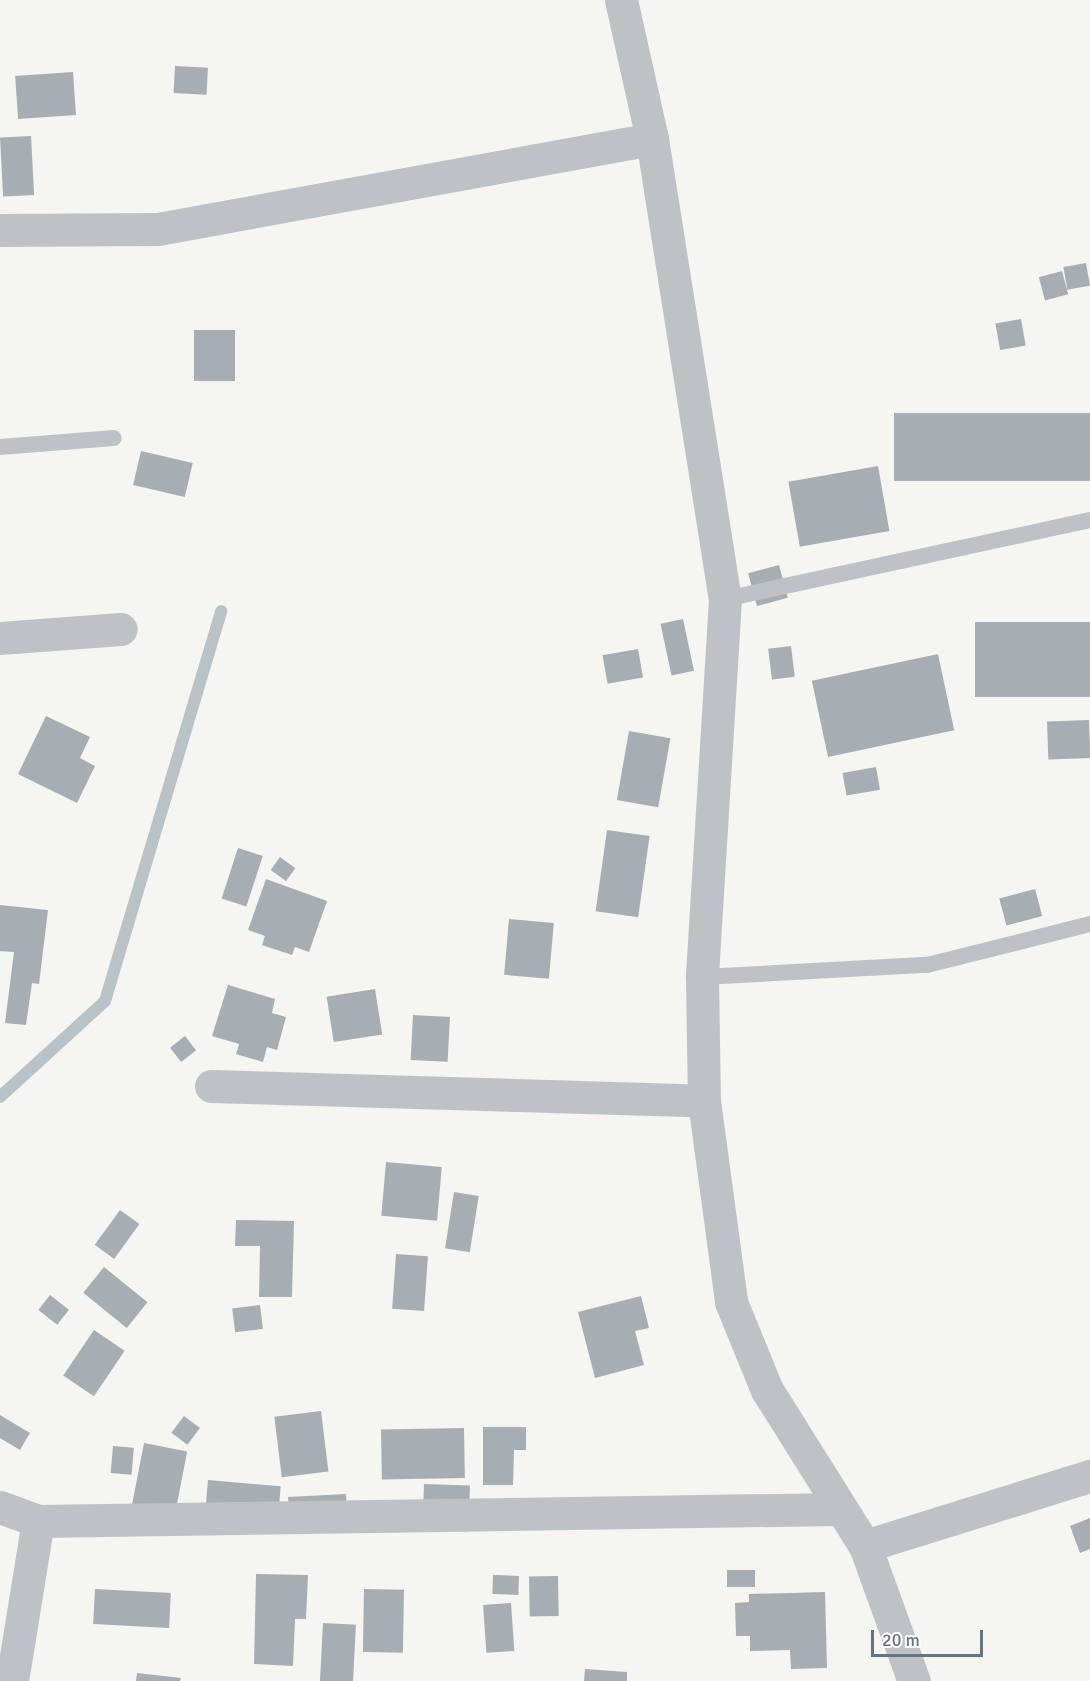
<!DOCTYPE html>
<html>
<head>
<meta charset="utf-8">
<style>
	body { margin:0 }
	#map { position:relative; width:1090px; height:1681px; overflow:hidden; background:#f5f5f1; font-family:Signika,sans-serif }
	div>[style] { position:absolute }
	.stream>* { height:12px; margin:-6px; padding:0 6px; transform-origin:6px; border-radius:6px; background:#b8c2c7 }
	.building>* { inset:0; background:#a7aeb3; transform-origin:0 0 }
	.lane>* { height:16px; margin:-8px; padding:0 8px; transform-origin:8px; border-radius:8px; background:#bec2c5 }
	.street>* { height:33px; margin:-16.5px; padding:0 16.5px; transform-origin:16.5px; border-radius:16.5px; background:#bec2c5 }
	span { translate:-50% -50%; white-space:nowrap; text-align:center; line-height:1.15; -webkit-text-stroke:6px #fff; paint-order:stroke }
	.scale { position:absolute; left:871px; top:1630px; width:112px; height:27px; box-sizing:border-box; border:3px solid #657481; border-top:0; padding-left:8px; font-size:18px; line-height:21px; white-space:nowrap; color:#657481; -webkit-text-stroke:4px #fff; paint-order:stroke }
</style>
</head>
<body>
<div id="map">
	<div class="stream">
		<i style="left:0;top:1097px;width:142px;rotate:-42.4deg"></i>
		<i style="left:105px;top:1001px;width:407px;rotate:-73.4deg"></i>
	</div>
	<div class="building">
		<i style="left:175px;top:66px;width:33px;height:27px;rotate:3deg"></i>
		<i style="left:73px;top:72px;width:43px;height:58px;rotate:86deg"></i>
		<i style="left:31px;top:136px;width:59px;height:31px;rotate:87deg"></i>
		<i style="left:1086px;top:263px;width:23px;height:23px;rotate:80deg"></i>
		<i style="left:1062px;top:271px;width:24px;height:24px;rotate:75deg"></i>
		<i style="left:1021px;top:319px;width:27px;height:26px;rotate:80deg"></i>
		<i style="left:194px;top:330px;width:41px;height:51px"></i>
		<i style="left:1090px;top:413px;width:68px;height:196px;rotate:90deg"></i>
		<i style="left:141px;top:451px;width:53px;height:35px;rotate:13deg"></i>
		<i style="left:878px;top:466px;width:66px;height:91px;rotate:80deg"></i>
		<i style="left:779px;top:565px;width:34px;height:32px;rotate:75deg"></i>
		<i style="left:683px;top:619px;width:53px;height:23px;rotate:78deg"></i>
		<i style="left:1090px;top:622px;width:75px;height:115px;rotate:90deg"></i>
		<i style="left:791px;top:646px;width:31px;height:23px;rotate:83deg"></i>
		<i style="left:638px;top:649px;width:29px;height:36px;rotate:80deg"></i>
		<i style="left:938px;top:654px;width:78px;height:129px;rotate:78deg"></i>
		<i style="clip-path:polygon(46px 716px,90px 737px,80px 758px,95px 766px,77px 803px,18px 774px)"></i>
		<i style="left:1089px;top:720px;width:38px;height:42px;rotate:88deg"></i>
		<i style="left:629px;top:731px;width:42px;height:70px;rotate:10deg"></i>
		<i style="left:876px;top:767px;width:23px;height:34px;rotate:80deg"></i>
		<i style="left:607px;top:830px;width:43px;height:82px;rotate:8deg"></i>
		<i style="left:238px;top:848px;width:26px;height:53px;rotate:18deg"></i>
		<i style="left:280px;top:857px;width:19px;height:16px;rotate:36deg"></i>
		<i style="clip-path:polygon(266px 879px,327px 901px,309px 952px,295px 947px,292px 955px,262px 945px,265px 936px,248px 930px)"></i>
		<i style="left:1035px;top:889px;width:28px;height:37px;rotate:75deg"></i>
		<i style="clip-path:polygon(0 905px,48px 910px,39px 984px,32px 983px,26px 1025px,5px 1023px,14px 952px,0 951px)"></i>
		<i style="left:509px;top:919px;width:45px;height:56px;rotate:5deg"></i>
		<i style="clip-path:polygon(228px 985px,275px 999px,272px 1013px,286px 1017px,277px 1050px,267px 1047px,263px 1062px,236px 1054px,239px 1044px,212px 1036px)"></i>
		<i style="left:375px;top:989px;width:46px;height:49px;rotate:81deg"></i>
		<i style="left:413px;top:1015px;width:37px;height:45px;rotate:3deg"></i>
		<i style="left:185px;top:1036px;width:18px;height:19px;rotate:52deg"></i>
		<i style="left:386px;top:1162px;width:56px;height:54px;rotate:5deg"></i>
		<i style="left:454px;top:1192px;width:25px;height:57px;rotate:9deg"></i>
		<i style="left:120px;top:1210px;width:24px;height:43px;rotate:36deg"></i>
		<i style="clip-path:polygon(236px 1220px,294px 1221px,292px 1297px,259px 1297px,260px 1246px,235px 1246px)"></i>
		<i style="left:396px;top:1254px;width:32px;height:55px;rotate:4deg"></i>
		<i style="left:104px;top:1267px;width:56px;height:33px;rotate:39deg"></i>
		<i style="left:50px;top:1295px;width:24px;height:19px;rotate:38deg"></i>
		<i style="clip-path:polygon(641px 1296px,649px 1328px,635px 1331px,644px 1365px,595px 1378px,578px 1312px)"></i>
		<i style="left:260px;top:1305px;width:24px;height:28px;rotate:83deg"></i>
		<i style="left:94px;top:1330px;width:37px;height:55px;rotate:34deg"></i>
		<i style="left:321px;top:1411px;width:61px;height:47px;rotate:83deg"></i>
		<i style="clip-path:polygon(0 1415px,30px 1433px,20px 1450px,0 1438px)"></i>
		<i style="left:184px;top:1416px;width:20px;height:21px;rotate:37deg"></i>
		<i style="clip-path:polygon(483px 1427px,526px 1427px,526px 1450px,514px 1450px,513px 1485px,483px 1485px)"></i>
		<i style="left:464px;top:1428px;width:50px;height:83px;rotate:89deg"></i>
		<i style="left:144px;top:1443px;width:44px;height:73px;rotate:11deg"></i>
		<i style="left:113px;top:1446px;width:21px;height:27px;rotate:5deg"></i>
		<i style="left:208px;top:1480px;width:73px;height:38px;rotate:5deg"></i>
		<i style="left:424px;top:1484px;width:46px;height:46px;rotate:2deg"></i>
		<i style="left:346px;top:1494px;width:33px;height:58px;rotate:87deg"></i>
		<i style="clip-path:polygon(1090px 1518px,1090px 1549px,1080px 1553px,1070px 1526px)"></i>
		<i style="left:727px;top:1570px;width:28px;height:17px"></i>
		<i style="clip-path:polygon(256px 1574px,308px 1575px,306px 1619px,295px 1619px,293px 1666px,254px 1664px)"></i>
		<i style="left:493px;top:1575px;width:26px;height:19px;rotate:2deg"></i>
		<i style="left:558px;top:1576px;width:40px;height:29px;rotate:89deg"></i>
		<i style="left:95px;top:1589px;width:76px;height:35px;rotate:3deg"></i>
		<i style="left:364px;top:1589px;width:40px;height:63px;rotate:1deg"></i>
		<i style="clip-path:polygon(825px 1592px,827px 1668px,791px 1669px,790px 1650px,750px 1651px,750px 1636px,736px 1636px,735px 1603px,749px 1602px,749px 1594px)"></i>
		<i style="left:511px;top:1603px;width:48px;height:28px;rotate:86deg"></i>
		<i style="left:323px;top:1623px;width:33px;height:58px;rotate:3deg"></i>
		<i style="clip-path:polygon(585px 1669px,627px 1672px,627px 1681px,584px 1681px)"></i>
		<i style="clip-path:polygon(137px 1673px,181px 1678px,180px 1681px,136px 1681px)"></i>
	</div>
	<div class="lane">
		<i style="left:0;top:447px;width:114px;rotate:-4.5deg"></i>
		<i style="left:725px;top:599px;width:373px;rotate:-12.2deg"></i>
		<i style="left:702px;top:977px;width:225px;rotate:-3.1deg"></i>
		<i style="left:927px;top:965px;width:168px;rotate:-14.1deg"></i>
	</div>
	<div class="street">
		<i style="left:621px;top:0;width:142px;rotate:77.4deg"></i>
		<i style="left:652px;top:139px;width:466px;rotate:81deg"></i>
		<i style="left:725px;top:599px;width:379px;rotate:93.5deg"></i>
		<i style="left:702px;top:977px;width:124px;rotate:89.1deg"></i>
		<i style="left:704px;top:1101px;width:203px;rotate:82.3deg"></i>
		<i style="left:731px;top:1302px;width:95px;rotate:67.8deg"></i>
		<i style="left:767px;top:1390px;width:184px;rotate:57.9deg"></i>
		<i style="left:865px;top:1546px;width:144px;rotate:70.1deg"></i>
		<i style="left:0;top:230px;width:158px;rotate:-0.4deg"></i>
		<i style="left:158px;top:229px;width:502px;rotate:-10.33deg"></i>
		<i style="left:0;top:638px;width:121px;rotate:-4.3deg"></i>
		<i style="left:211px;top:1086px;width:493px;rotate:1.7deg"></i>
		<i style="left:0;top:1507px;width:40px;rotate:20.2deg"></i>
		<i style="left:865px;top:1546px;width:236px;rotate:-17.3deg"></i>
		<i style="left:12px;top:1681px;width:162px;rotate:-80.8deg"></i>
		<i style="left:38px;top:1521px;width:801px;rotate:-0.86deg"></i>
	</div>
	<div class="scale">20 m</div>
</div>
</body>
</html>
